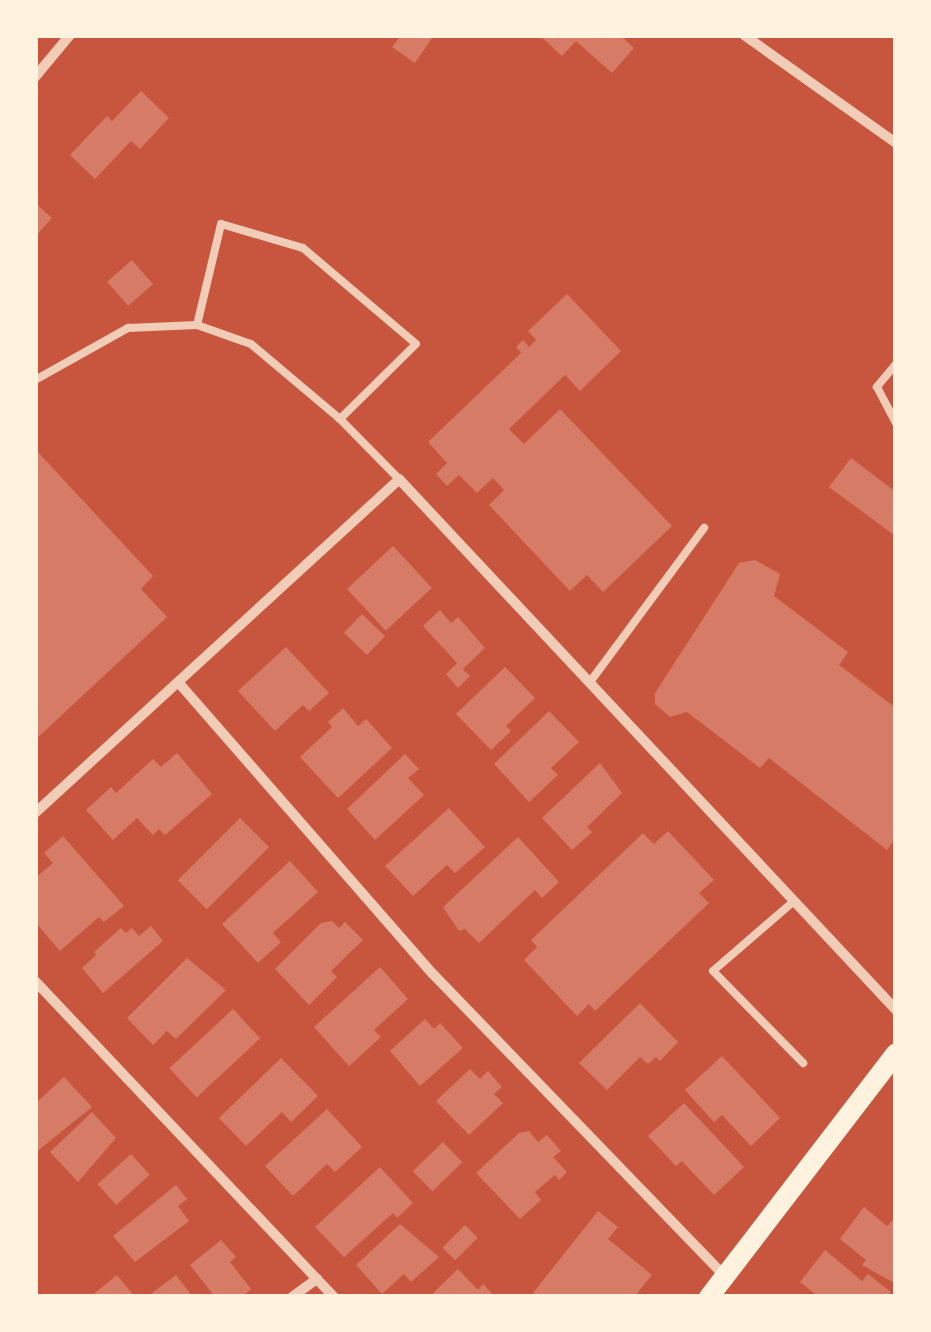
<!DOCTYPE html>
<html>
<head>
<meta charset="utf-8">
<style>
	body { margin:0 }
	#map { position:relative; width:931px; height:1332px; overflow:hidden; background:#c8553d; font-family:"Roboto Condensed",sans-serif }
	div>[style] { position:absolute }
	.building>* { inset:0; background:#d67c66; transform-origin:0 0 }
	.service>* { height:8px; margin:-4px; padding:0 4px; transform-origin:4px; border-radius:4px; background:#f1ccb7 }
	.minor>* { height:10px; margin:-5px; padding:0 5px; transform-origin:5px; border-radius:5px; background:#f1ccb7 }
	.secondary>* { height:20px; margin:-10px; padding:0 10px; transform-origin:10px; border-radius:10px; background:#fff3e0 }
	span { translate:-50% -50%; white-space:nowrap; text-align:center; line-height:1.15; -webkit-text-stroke:8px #fff3e0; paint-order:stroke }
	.frame { position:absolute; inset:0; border:38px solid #fff3e0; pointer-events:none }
</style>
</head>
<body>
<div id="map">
	<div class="building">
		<i style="clip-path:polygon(401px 35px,434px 35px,415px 63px,392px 47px)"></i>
		<i style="clip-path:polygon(539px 35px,620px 35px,634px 48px,612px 73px,576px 41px,562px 56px)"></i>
		<i style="clip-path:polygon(141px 91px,169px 118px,140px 149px,131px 141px,95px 179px,70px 155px,107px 116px,112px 121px)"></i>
		<i style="clip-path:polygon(35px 203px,52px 218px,35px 237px)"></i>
		<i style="left:132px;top:260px;width:32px;height:33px;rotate:49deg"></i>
		<i style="clip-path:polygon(567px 294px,621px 351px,580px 391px,565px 375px,509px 429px,524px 444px,560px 409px,672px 526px,603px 592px,587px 575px,570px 591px,489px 505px,504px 490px,493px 478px,477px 493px,459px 475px,447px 486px,436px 474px,447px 463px,428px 442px,521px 353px,516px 347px,523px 340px,529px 347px,536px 340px,528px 331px)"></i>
		<i style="clip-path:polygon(35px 449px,153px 576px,141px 589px,167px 617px,35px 740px)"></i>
		<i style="clip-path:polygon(851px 458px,896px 492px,894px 535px,829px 487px)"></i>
		<i style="left:393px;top:546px;width:57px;height:63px;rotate:47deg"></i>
		<i style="clip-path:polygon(755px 560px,780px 574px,774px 596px,848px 652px,839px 665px,896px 708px,896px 837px,887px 850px,769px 758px,760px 768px,687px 712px,670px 717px,655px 704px,655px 693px,739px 563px)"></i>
		<i style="clip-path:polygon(440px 610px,451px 623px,458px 617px,485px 648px,463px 669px,470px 676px,458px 688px,446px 674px,457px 663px,423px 626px)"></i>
		<i style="left:362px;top:614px;width:32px;height:26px;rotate:44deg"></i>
		<i style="clip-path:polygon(286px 647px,329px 693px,309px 711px,303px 705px,275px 731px,238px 691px)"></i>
		<i style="clip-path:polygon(505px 667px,535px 698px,506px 726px,511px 731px,491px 750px,456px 714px)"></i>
		<i style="clip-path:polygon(343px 708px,358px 726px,366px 719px,392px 748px,338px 798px,300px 757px,332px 727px,328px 722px)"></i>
		<i style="clip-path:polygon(549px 711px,579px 742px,551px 768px,558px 775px,529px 802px,494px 764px)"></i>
		<i style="clip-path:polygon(177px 753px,212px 794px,165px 835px,159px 829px,153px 835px,137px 818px,113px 840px,86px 810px,111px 787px,116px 793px,153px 759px,161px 767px)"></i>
		<i style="clip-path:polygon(405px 754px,419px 769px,408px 778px,424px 795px,375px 840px,347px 809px)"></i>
		<i style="clip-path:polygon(600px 763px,622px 793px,587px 827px,592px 832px,572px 850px,542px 818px)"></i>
		<i style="clip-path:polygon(449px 808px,485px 847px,455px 873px,447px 865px,413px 896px,385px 866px)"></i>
		<i style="left:240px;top:818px;width:41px;height:88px;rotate:45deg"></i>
		<i style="clip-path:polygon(668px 831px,714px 880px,699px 893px,709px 903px,595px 1011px,589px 1004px,577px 1016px,524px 960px,537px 947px,531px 940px,643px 833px,654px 844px)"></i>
		<i style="clip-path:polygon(63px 836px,124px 906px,104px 922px,99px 917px,60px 951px,35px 922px,35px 878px,53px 863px,44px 853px)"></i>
		<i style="clip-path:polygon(518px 837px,559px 882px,542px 898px,535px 890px,479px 943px,465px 929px,459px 931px,443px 907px)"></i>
		<i style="clip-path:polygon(290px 861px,318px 892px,273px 933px,281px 942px,258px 963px,222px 924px)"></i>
		<i style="clip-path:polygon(332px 921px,339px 928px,345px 922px,363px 940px,331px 971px,337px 977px,309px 1005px,275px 969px,321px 923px)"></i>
		<i style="clip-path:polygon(151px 926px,163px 941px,103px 993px,82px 968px,96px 955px,94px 952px,121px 928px,126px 933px,132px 928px,139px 936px)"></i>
		<i style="clip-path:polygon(187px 958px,226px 990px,176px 1039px,167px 1031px,153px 1045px,127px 1018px)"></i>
		<i style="clip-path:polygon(380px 967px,408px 999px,374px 1030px,381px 1037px,349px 1066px,314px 1027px)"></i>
		<i style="clip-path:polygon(640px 1003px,678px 1042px,660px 1061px,656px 1057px,648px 1064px,640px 1057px,607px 1090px,579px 1063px)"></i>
		<i style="left:233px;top:1009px;width:40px;height:87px;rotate:47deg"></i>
		<i style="clip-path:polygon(425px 1019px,434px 1029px,440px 1023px,463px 1048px,420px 1086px,390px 1051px)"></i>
		<i style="clip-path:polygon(722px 1056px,780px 1118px,751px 1146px,722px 1115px,714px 1122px,685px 1090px)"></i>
		<i style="clip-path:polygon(281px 1058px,318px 1096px,291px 1122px,282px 1112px,246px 1146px,219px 1118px)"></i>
		<i style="clip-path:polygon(470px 1069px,480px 1079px,488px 1071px,502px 1087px,494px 1094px,503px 1103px,469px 1135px,436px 1101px)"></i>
		<i style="clip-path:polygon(64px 1077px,92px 1107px,35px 1153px,35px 1104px)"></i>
		<i style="clip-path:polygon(684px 1103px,744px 1167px,714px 1195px,682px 1161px,676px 1166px,648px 1136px)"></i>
		<i style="clip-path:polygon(327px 1109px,362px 1147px,335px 1172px,327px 1164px,293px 1196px,265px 1166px)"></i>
		<i style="clip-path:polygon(92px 1112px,116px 1138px,78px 1182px,50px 1152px)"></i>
		<i style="clip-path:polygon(529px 1131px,538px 1142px,547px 1135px,561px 1151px,553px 1157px,567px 1172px,559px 1180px,555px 1175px,535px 1192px,541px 1200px,520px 1219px,476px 1173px,519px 1133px)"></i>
		<i style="left:443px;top:1142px;width:28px;height:42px;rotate:46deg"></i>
		<i style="left:131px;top:1154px;width:28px;height:45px;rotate:48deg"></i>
		<i style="clip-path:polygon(380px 1167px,413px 1203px,397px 1218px,393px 1213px,344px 1257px,315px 1227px)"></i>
		<i style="clip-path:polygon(176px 1185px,187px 1199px,178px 1206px,189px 1221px,135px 1262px,113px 1236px)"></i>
		<i style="clip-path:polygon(864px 1207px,887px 1226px,896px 1217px,896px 1284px,862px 1265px,866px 1260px,840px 1239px)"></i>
		<i style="clip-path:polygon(598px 1211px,618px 1227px,608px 1239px,652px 1275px,634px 1297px,539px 1297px,533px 1293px)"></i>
		<i style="clip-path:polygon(400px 1224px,439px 1257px,411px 1282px,404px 1274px,382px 1294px,356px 1265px)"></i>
		<i style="left:465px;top:1225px;width:18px;height:32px;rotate:45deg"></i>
		<i style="clip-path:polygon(221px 1240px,236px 1257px,230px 1262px,251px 1289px,242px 1297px,215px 1297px,190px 1265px)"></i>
		<i style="clip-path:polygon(825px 1250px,862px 1281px,868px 1274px,891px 1292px,887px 1297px,819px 1297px,800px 1282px)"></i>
		<i style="clip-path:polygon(458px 1269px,478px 1290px,483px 1284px,495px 1297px,429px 1297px)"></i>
		<i style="clip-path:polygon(117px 1275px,135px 1297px,90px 1297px)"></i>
		<i style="clip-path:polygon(176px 1275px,193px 1297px,147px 1297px)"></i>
	</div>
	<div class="service">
		<i style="left:197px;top:325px;width:104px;rotate:-76.6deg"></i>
		<i style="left:221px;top:224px;width:85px;rotate:16.3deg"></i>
		<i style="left:303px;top:248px;width:148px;rotate:40.3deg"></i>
		<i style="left:416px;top:344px;width:107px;rotate:135.4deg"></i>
		<i style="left:896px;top:364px;width:30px;rotate:130deg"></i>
		<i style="left:877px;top:387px;width:41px;rotate:62.2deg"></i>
		<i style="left:35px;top:380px;width:107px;rotate:-29.2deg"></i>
		<i style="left:128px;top:328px;width:69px;rotate:-2.5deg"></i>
		<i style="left:197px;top:325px;width:57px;rotate:19.4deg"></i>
		<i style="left:251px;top:344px;width:116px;rotate:40.1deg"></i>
		<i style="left:340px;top:419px;width:84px;rotate:45.5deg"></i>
		<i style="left:590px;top:682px;width:192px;rotate:-53.5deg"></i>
		<i style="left:794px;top:901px;width:107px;rotate:139.2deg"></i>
		<i style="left:713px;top:971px;width:129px;rotate:45.6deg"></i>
	</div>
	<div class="minor">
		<i style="left:744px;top:35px;width:186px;rotate:35.4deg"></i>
		<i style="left:35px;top:77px;width:55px;rotate:-50.2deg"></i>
		<i style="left:178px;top:682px;width:388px;rotate:48.9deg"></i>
		<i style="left:433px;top:974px;width:419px;rotate:46deg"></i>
		<i style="left:35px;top:813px;width:494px;rotate:-42.5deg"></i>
		<i style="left:399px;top:479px;width:727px;rotate:46.89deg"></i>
		<i style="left:35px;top:981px;width:435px;rotate:46.6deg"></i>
		<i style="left:292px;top:1297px;width:31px;rotate:-36deg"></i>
	</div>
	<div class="secondary">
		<i style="left:709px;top:1297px;width:307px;rotate:-52.5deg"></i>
	</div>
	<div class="frame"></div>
</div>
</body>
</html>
